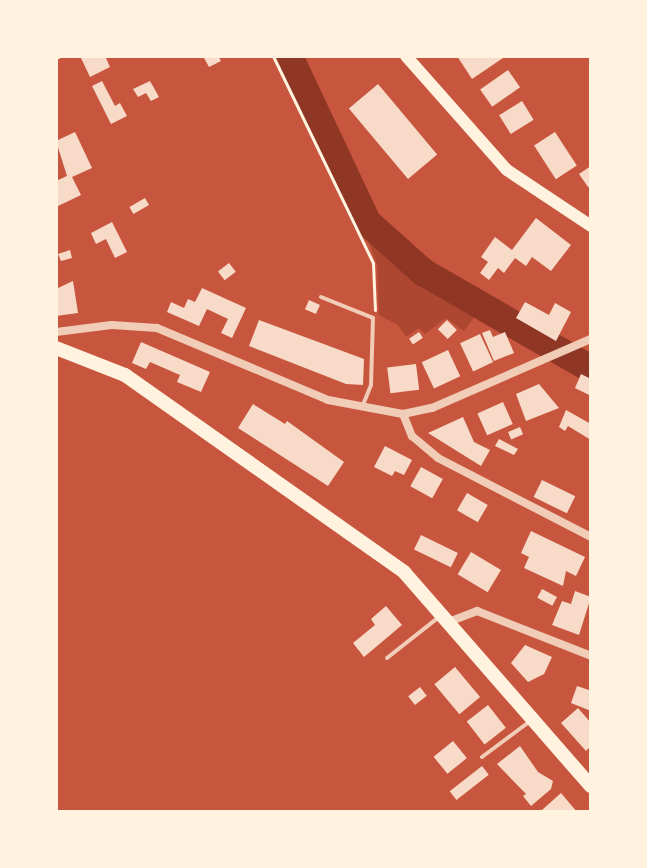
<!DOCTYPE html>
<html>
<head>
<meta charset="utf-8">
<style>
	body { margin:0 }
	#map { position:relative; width:647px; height:868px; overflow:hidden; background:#c8553d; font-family:Ubuntu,sans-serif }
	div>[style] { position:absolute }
	.green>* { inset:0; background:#ae4732 }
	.river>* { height:28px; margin:-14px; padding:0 14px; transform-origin:14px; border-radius:14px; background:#8f3625 }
	.building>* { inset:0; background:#f7dbc8; transform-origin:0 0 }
	.path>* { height:3px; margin:-1.5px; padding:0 1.5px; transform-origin:1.5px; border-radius:1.5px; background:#fff3e0 }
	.service>* { height:4px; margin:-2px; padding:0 2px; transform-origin:2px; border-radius:2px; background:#f1ccb7 }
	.minor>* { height:8px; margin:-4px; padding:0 4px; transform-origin:4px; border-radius:4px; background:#f1ccb7 }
	.secondary>* { height:12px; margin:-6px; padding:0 6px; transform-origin:6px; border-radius:6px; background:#fff3e0 }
	.primary>* { height:14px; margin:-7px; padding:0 7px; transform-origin:7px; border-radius:7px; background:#fff3e0 }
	span { translate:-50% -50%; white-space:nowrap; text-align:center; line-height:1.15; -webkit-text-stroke:8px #fff3e0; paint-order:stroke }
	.frame { position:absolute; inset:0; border:58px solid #fff3e0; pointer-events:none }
</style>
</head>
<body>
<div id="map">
	<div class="green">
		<i style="clip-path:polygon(349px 187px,365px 222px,423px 272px,481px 308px,464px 331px,446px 318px,425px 334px,419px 328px,406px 337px,398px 325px,379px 315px,377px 265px)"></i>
	</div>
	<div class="river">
		<i style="left:289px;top:56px;width:183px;rotate:64.8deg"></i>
		<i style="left:367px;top:222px;width:75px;rotate:41.8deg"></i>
		<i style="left:423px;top:272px;width:194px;rotate:30deg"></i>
	</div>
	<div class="building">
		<i style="clip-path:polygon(80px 56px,105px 56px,110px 67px,90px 77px)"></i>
		<i style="clip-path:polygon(203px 56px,218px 56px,221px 61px,209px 67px)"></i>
		<i style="clip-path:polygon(457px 56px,506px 56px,472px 79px)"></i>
		<i style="left:508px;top:70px;width:21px;height:34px;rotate:55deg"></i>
		<i style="clip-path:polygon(102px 81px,115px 106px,120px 103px,127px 116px,111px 124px,92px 86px)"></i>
		<i style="clip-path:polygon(150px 81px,159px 97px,151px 101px,146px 93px,138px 97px,133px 89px)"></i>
		<i style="left:378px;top:84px;width:92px;height:38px;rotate:50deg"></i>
		<i style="left:522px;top:101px;width:22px;height:27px;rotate:58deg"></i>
		<i style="clip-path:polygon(75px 132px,92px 168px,72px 177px,81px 195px,56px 207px,56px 181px,67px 176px,56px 141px)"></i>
		<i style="left:555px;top:132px;width:40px;height:25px;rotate:57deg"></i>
		<i style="clip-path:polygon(591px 166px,591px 186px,588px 187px,579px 174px)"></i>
		<i style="left:145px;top:198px;width:8px;height:18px;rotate:60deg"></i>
		<i style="clip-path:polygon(536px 218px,571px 245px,551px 271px,532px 257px,526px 266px,515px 258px,504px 273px,498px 268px,489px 280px,480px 273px,488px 262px,481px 257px,495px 237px,512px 250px)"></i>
		<i style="clip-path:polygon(112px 222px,127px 252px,115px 258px,106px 239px,96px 244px,91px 233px)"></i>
		<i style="clip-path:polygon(70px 250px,72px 258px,61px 261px,58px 254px)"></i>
		<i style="left:229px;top:263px;width:11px;height:14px;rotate:52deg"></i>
		<i style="clip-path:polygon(73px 281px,78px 313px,56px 316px,56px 289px)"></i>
		<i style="clip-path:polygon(202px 288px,246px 308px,232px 338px,221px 333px,228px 319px,207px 309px,199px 326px,167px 312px,171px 302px,184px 308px,188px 299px,195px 302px)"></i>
		<i style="left:309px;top:300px;width:12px;height:10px;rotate:24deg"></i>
		<i style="clip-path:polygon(525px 302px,549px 315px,555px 303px,571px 312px,556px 341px,516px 318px)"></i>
		<i style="clip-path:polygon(259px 320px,364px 359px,363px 385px,346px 384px,249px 346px)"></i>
		<i style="left:447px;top:320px;width:14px;height:13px;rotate:45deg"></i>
		<i style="clip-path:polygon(490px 330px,493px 337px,505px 332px,514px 353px,494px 361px,482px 333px)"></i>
		<i style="left:419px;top:332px;width:7px;height:12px;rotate:56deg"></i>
		<i style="left:480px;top:334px;width:31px;height:22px;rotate:65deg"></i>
		<i style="clip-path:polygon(141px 342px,210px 372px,201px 392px,177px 382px,180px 375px,150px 362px,146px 369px,132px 363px)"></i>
		<i style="left:448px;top:350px;width:29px;height:29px;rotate:65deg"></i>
		<i style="left:416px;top:364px;width:26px;height:29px;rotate:83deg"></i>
		<i style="clip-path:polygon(581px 374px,591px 379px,591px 396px,575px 388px)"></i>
		<i style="clip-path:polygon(539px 384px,559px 408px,526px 421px,516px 394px)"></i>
		<i style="left:503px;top:402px;width:24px;height:28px;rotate:66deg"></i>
		<i style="clip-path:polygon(253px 404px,285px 424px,287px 421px,344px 462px,328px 486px,238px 428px)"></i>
		<i style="clip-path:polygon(566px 410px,591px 424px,591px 440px,568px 426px,565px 431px,559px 427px)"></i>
		<i style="clip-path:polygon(463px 417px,474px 442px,490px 450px,481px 466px,428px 433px)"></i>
		<i style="left:520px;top:427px;width:8px;height:13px;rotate:67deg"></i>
		<i style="clip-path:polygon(499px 439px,518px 449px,514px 455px,495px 446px)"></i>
		<i style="clip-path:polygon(385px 446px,412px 460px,404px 475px,395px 471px,392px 476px,374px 467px)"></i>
		<i style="left:421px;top:467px;width:25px;height:22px;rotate:29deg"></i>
		<i style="left:542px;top:480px;width:37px;height:19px;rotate:26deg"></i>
		<i style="left:467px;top:493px;width:24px;height:20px;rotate:30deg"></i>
		<i style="clip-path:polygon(531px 531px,585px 557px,576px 576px,566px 571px,563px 586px,524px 568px,529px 557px,521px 553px)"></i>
		<i style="left:421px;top:535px;width:41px;height:16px;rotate:26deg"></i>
		<i style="left:471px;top:552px;width:35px;height:26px;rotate:31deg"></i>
		<i style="left:542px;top:589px;width:17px;height:10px;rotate:28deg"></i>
		<i style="clip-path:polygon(575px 591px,591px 597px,579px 635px,552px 625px,562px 601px,571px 604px)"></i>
		<i style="clip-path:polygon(386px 606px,402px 625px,364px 657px,353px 643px,375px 625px,371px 619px)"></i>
		<i style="clip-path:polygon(525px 645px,552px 657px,544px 674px,528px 682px,511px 663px)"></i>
		<i style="left:455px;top:667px;width:39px;height:27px;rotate:50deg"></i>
		<i style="clip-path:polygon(577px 686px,589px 690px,591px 711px,571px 703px)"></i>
		<i style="left:420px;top:687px;width:11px;height:15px;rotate:52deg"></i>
		<i style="left:488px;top:705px;width:29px;height:27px;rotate:52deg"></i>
		<i style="clip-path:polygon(578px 708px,591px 723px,591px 746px,586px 751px,561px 723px)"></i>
		<i style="left:453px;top:741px;width:22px;height:25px;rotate:51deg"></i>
		<i style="clip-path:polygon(520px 746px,538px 772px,553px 781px,551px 789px,531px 806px,523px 796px,526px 794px,497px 764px)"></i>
		<i style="left:482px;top:766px;width:11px;height:41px;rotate:52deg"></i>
		<i style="clip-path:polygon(561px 793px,577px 812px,544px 812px,542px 810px)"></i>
	</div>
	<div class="path">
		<i style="left:273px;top:56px;width:230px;rotate:64.2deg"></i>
		<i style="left:373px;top:263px;width:47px;rotate:87.6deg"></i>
		<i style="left:56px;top:58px;width:4px;rotate:-27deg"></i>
	</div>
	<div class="service">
		<i style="left:321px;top:297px;width:56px;rotate:22deg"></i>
		<i style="left:373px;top:318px;width:67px;rotate:91.7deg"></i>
		<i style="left:371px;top:385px;width:22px;rotate:112deg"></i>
		<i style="left:387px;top:658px;width:66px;rotate:-38.3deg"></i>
		<i style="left:482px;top:757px;width:59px;rotate:-36.7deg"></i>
	</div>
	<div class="minor">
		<i style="left:56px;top:332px;width:56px;rotate:-7.1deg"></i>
		<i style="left:112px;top:325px;width:45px;rotate:3.8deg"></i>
		<i style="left:157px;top:328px;width:186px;rotate:22.8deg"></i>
		<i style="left:328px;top:400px;width:76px;rotate:10.6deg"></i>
		<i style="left:403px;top:414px;width:30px;rotate:-12deg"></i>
		<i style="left:432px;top:408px;width:173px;rotate:-23.5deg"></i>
		<i style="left:403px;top:414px;width:24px;rotate:68deg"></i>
		<i style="left:412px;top:436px;width:34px;rotate:40deg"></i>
		<i style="left:438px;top:458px;width:172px;rotate:27.3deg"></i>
		<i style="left:451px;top:621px;width:28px;rotate:-21deg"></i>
		<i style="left:477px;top:611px;width:123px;rotate:21.5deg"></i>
	</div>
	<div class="secondary">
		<i style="left:406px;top:56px;width:152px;rotate:48.5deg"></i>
		<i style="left:507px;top:170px;width:101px;rotate:33.7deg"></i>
	</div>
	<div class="primary">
		<i style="left:56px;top:348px;width:74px;rotate:21.4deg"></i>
		<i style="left:125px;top:375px;width:342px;rotate:35.2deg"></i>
		<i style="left:404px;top:572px;width:284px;rotate:48.9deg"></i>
	</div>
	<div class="frame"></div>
</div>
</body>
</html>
